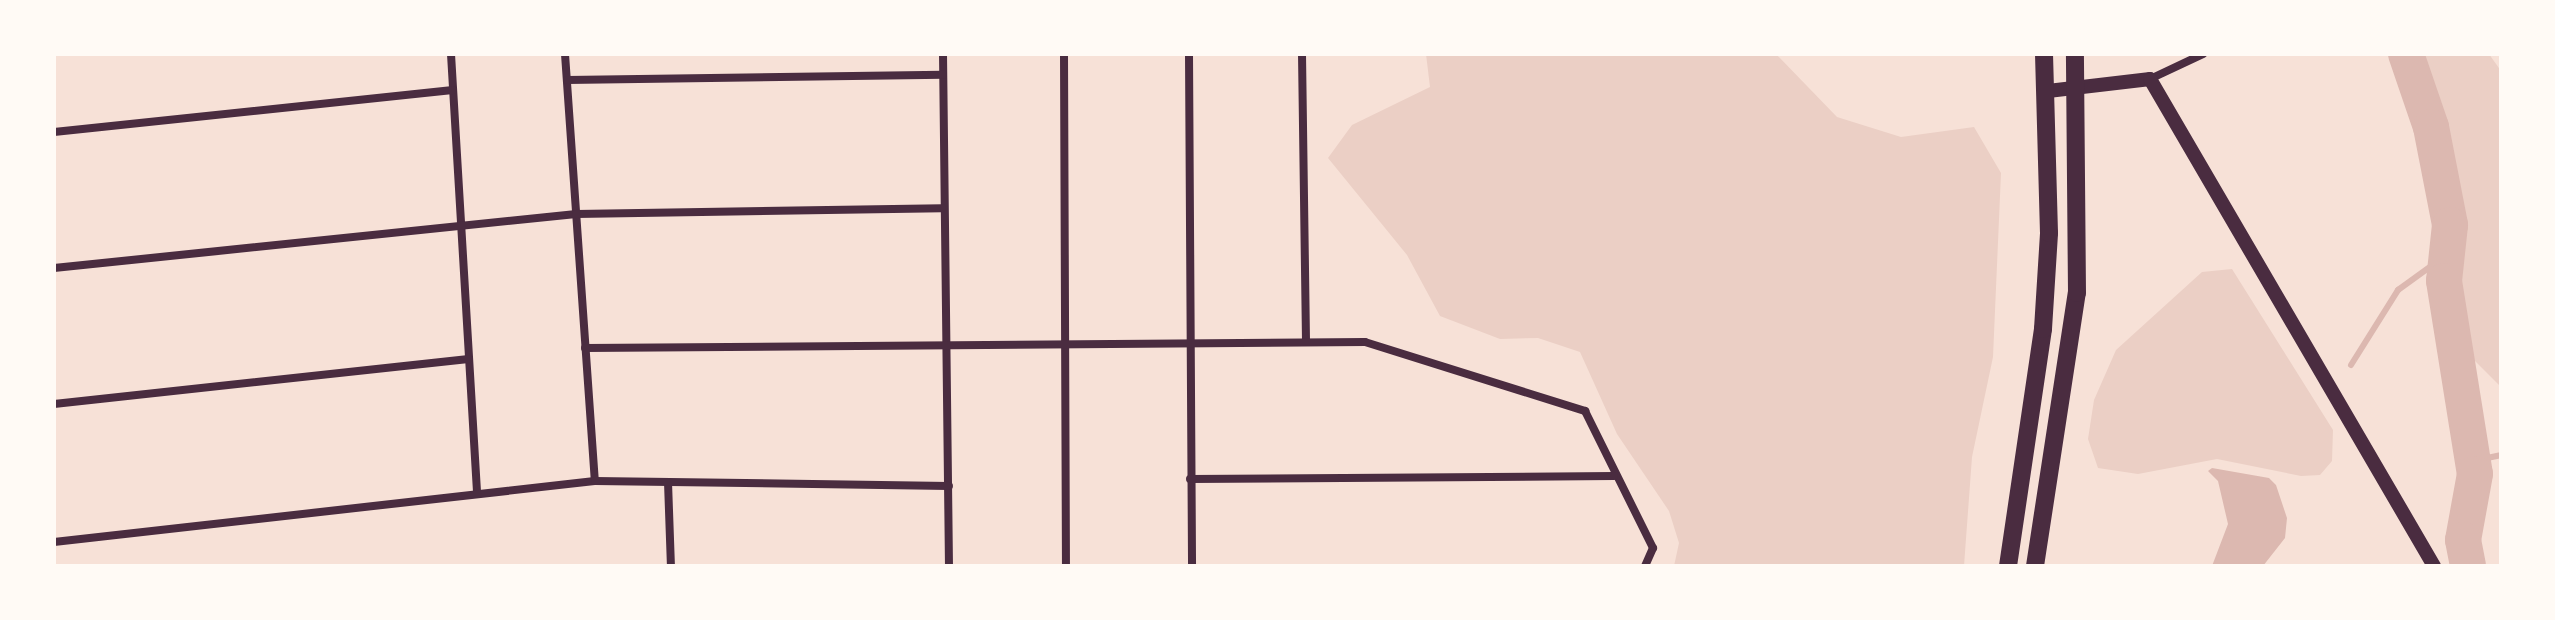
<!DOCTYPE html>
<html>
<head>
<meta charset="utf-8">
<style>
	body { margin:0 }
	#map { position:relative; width:2555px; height:620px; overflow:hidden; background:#f7e1d7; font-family:"Golos Text",sans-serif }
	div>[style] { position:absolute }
	.green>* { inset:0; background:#ebcfc5 }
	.water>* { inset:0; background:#dcb8b0 }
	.stream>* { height:6px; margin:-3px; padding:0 3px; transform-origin:3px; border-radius:3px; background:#dcb8b0 }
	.river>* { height:36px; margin:-18px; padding:0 18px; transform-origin:18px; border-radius:18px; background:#dcb8b0 }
	.minor>* { height:8px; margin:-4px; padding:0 4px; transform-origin:4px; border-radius:4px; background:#4a2c40 }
	.tertiary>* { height:14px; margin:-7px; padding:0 7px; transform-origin:7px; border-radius:7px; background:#4a2c40 }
	.primary>* { height:18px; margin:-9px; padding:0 9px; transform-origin:9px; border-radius:9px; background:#4a2c40 }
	span { translate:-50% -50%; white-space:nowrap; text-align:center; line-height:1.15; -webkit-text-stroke:6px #fffaf5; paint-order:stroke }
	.frame { position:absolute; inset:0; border:56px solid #fffaf5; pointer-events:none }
</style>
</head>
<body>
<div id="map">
	<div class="green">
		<i style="clip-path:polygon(1426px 54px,1776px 54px,1837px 117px,1901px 137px,1974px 127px,2001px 173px,1993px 357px,1972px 457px,1964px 566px,1674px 566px,1679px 543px,1669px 511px,1617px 434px,1580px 352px,1538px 338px,1500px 339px,1440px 316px,1407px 255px,1328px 158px,1352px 125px,1430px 87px)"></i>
		<i style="clip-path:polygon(2404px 54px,2489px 54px,2501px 71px,2501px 387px,2449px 335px,2438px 311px,2432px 153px)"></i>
		<i style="clip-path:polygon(2232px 269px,2333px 430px,2332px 461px,2320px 475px,2301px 476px,2217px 459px,2138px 474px,2098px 468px,2088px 439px,2094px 400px,2116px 350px,2202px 272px)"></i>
	</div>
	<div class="water">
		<i style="clip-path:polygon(2212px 468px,2269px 478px,2276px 485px,2287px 518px,2285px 538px,2263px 566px,2212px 566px,2228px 524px,2218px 481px,2208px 471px)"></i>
	</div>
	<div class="stream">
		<i style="left:2351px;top:365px;width:89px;rotate:-57.9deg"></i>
		<i style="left:2398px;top:290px;width:58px;rotate:-35.9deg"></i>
		<i style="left:2473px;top:461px;width:29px;rotate:-12deg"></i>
	</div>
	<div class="river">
		<i style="left:2406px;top:54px;width:77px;rotate:71.1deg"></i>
		<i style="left:2431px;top:127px;width:100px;rotate:79deg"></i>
		<i style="left:2450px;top:225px;width:56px;rotate:96.1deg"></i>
		<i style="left:2444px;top:281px;width:195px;rotate:80.9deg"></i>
		<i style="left:2475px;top:474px;width:67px;rotate:100.3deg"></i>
		<i style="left:2463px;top:540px;width:26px;rotate:79deg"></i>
	</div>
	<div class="minor">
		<i style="left:451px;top:54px;width:439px;rotate:86.6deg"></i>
		<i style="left:565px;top:54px;width:428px;rotate:86deg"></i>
		<i style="left:943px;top:54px;width:512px;rotate:89.33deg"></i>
		<i style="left:1064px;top:54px;width:512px;rotate:89.78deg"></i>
		<i style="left:1189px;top:54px;width:512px;rotate:89.66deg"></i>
		<i style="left:1302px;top:54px;width:288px;rotate:89.2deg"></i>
		<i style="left:2150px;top:79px;width:59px;rotate:-25.3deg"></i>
		<i style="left:567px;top:80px;width:376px;rotate:-0.8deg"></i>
		<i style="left:54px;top:132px;width:401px;rotate:-6deg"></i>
		<i style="left:54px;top:268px;width:525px;rotate:-5.91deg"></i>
		<i style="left:576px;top:214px;width:366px;rotate:-0.9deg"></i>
		<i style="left:585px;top:348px;width:780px;rotate:-0.44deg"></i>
		<i style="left:1365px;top:342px;width:231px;rotate:17.4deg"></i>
		<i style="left:1585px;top:411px;width:153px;rotate:63.6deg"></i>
		<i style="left:1653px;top:548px;width:20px;rotate:114deg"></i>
		<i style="left:54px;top:404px;width:417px;rotate:-6.2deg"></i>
		<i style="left:1190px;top:479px;width:424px;rotate:-0.4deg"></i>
		<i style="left:668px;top:482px;width:84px;rotate:88deg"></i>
		<i style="left:54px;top:542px;width:544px;rotate:-6.43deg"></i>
		<i style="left:595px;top:481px;width:354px;rotate:0.8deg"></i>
	</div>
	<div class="tertiary">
		<i style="left:2048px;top:91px;width:103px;rotate:-6.7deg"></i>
		<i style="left:2150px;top:79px;width:564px;rotate:59.75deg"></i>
	</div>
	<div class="primary">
		<i style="left:2008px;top:566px;width:240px;rotate:-81.6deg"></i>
		<i style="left:2043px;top:329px;width:96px;rotate:-86.4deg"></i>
		<i style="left:2049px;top:233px;width:179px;rotate:-91.6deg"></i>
		<i style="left:2035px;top:566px;width:276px;rotate:-81.3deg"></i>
		<i style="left:2077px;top:293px;width:239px;rotate:-90.5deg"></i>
	</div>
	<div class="frame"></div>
</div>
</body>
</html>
